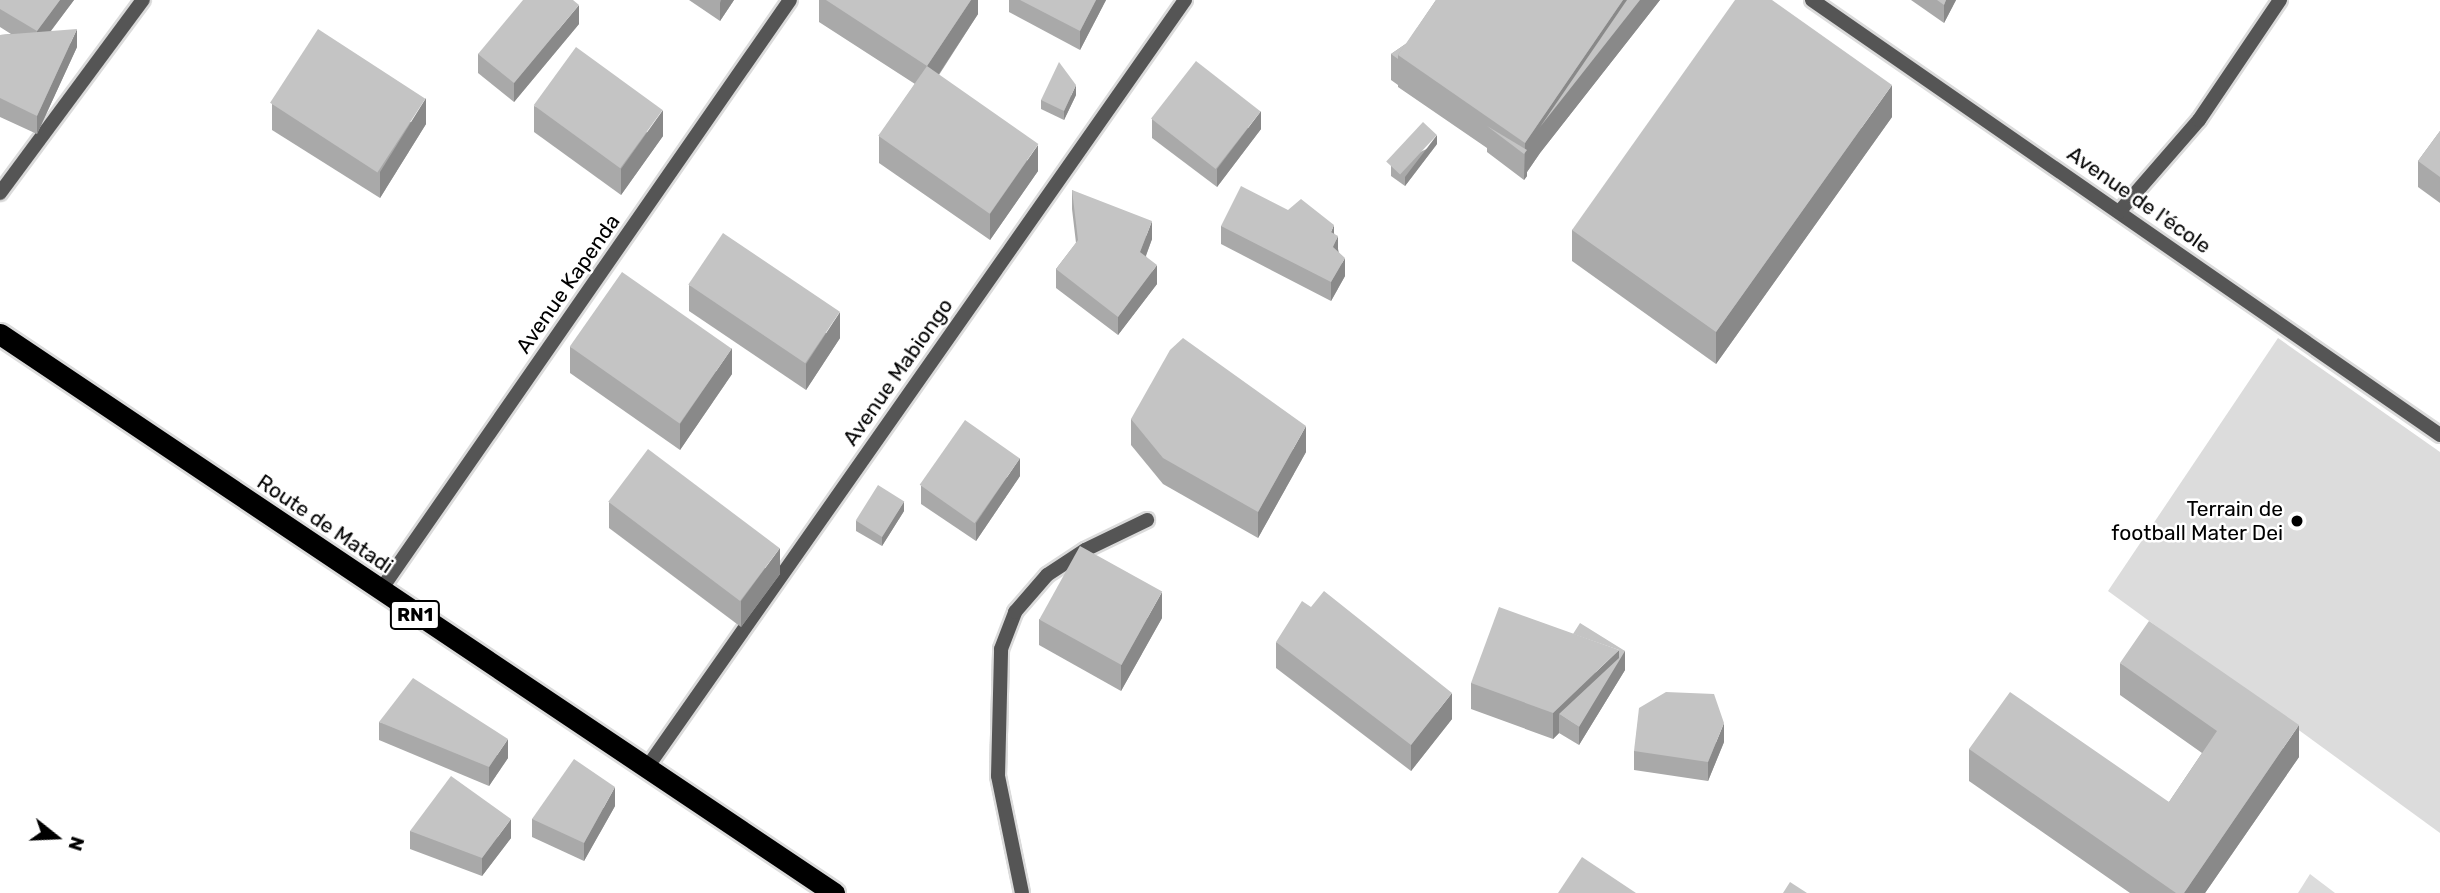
<!DOCTYPE html>
<html>
<head>
<meta charset="utf-8">
<style>
	body { margin:0 }
	#map { position:relative; width:2440px; height:893px; overflow:hidden; background:#fff; font-family:Rubik,sans-serif }
	div>[style] { position:absolute }
	.green>* { inset:0; background:#dcdcdc }
	.roads { filter:drop-shadow(2px 0 #dbdbdb) drop-shadow(-2px 0 #dbdbdb) drop-shadow(0 2px #dbdbdb) drop-shadow(0 -2px #dbdbdb) }
	.street>* { height:14px; margin:-7px; padding:0 7px; transform-origin:7px; border-radius:7px; background:#555 }
	.highway>* { height:21px; margin:-10.5px; padding:0 10.5px; transform-origin:10.5px; border-radius:10.5px; background:#000 }
	.wall>* { inset:0; background:#a9a9a9 }
	.shaded-wall>* { inset:0; background:#898989 }
	.building>* { inset:0; background:#c4c4c4; transform-origin:0 0 }
	.dots>* { width:19px; height:19px; translate:-50% -50%; box-sizing:border-box; border:4px solid #fff; border-radius:50% }
	span { translate:-50% -50%; white-space:nowrap; text-align:center; line-height:1.15; -webkit-text-stroke:5px #fff; paint-order:stroke }
	.shield-label span { padding:2px 5px; background:#fff; border:2px solid; border-radius:5px; -webkit-text-stroke-width:0 }
	.shield-label { font-size:19px; color:#000; font-weight:700 }
	.street-label { font-size:21px; color:#000 }
	.poi-label { font-size:21px; color:#000 }
	.right { translate:-100% -50%; text-align:right }
	.north { position:absolute; left:21px; top:802px; width:70px; height:70px; -webkit-text-stroke:5px #fff; paint-order:stroke; rotate:108deg; font-size:19px; font-weight:700; line-height:28px; text-align:center; color:#000 }
	.north::after { content:''; display:block; margin:auto; width:24px; height:32px; background:#000; clip-path:polygon(50% 0,100% 100%,50% 72%,0 100%) }
</style>
</head>
<body>
<div id="map">
	<div class="green">
		<i style="clip-path:polygon(2278px 338px,2440px 452px,2440px 833px,2108px 591px)"></i>
		<i style="clip-path:polygon(2310px 874px,2335px 893px,2298px 893px)"></i>
	</div>
	<div class="roads">
		<div class="street">
			<i style="left:1812px;top:0;width:764px;rotate:34.71deg"></i>
			<i style="left:0;top:193px;width:240px;rotate:-53.5deg"></i>
			<i style="left:2119px;top:212px;width:122px;rotate:-49deg"></i>
			<i style="left:2199px;top:120px;width:145px;rotate:-56deg"></i>
			<i style="left:380px;top:591px;width:719px;rotate:-55.25deg"></i>
			<i style="left:646px;top:769px;width:939px;rotate:-54.97deg"></i>
			<i style="left:1022px;top:893px;width:119px;rotate:-101.6deg"></i>
			<i style="left:998px;top:776px;width:127px;rotate:-88.6deg"></i>
			<i style="left:1001px;top:649px;width:40px;rotate:-69deg"></i>
			<i style="left:1015px;top:612px;width:49px;rotate:-49.1deg"></i>
			<i style="left:1047px;top:575px;width:45px;rotate:-33.3deg"></i>
			<i style="left:1085px;top:550px;width:69px;rotate:-25.8deg"></i>
		</div>
		<div class="highway">
			<i style="left:0;top:334px;width:1004px;rotate:33.83deg"></i>
		</div>
	</div>
	<div class="wall">
		<i style="clip-path:polygon(0 0,74px 0,51px 31px,77px 47px,37px 134px,0 117px,0 35px,11px 34px,0 27px)"></i>
		<i style="clip-path:polygon(689px 0,734px 0,720px 21px)"></i>
		<i style="clip-path:polygon(819px 0,978px 0,978px 14px,939px 75px,1038px 171px,990px 240px,879px 163px,879px 136px,915px 84px,819px 22px)"></i>
		<i style="clip-path:polygon(1009px 0,1106px 0,1080px 50px,1009px 12px)"></i>
		<i style="clip-path:polygon(1436px 0,1660px 0,1540px 153px,1527px 172px,1527px 176px,1524px 180px,1487px 152px,1487px 148px,1398px 87px,1398px 85px,1391px 80px,1391px 54px,1407px 43px)"></i>
		<i style="clip-path:polygon(1911px 0,1956px 0,1944px 23px)"></i>
		<i style="clip-path:polygon(579px 24px,514px 102px,478px 73px,478px 54px)"></i>
		<i style="clip-path:polygon(1076px 95px,1064px 120px,1041px 109px,1041px 100px)"></i>
		<i style="clip-path:polygon(272px 104px,426px 124px,380px 198px,272px 130px)"></i>
		<i style="clip-path:polygon(534px 106px,663px 136px,621px 195px,534px 132px)"></i>
		<i style="clip-path:polygon(1892px 117px,1716px 364px,1572px 261px,1572px 230px)"></i>
		<i style="clip-path:polygon(1152px 119px,1261px 129px,1217px 187px,1152px 138px)"></i>
		<i style="clip-path:polygon(2440px 131px,2440px 203px,2418px 187px,2418px 161px)"></i>
		<i style="clip-path:polygon(1437px 144px,1405px 186px,1391px 176px,1391px 166px)"></i>
		<i style="clip-path:polygon(1072px 190px,1152px 239px,1146px 256px,1157px 284px,1118px 335px,1056px 288px,1056px 269px,1076px 243px,1072px 209px)"></i>
		<i style="clip-path:polygon(1221px 226px,1334px 233px,1345px 276px,1331px 301px,1221px 244px)"></i>
		<i style="clip-path:polygon(689px 285px,840px 338px,806px 390px,689px 311px)"></i>
		<i style="clip-path:polygon(570px 347px,732px 374px,680px 450px,570px 373px)"></i>
		<i style="clip-path:polygon(1131px 419px,1306px 452px,1258px 538px,1163px 484px,1131px 445px)"></i>
		<i style="clip-path:polygon(1020px 476px,976px 541px,921px 504px,921px 486px)"></i>
		<i style="clip-path:polygon(609px 502px,780px 574px,741px 627px,609px 528px)"></i>
		<i style="clip-path:polygon(904px 511px,882px 546px,856px 531px,856px 521px)"></i>
		<i style="clip-path:polygon(1162px 618px,1121px 691px,1039px 645px,1039px 619px)"></i>
		<i style="clip-path:polygon(1276px 642px,1452px 719px,1411px 771px,1276px 668px)"></i>
		<i style="clip-path:polygon(2120px 663px,2299px 757px,2205px 893px,2130px 893px,1969px 781px,1969px 749px,2169px 802px,2202px 753px,2120px 695px)"></i>
		<i style="clip-path:polygon(1625px 670px,1579px 745px,1559px 733px,1553px 739px,1471px 709px,1471px 683px)"></i>
		<i style="clip-path:polygon(379px 722px,508px 758px,489px 786px,379px 740px)"></i>
		<i style="clip-path:polygon(1724px 742px,1708px 781px,1634px 770px,1634px 751px)"></i>
		<i style="clip-path:polygon(615px 806px,584px 861px,532px 837px,532px 819px)"></i>
		<i style="clip-path:polygon(410px 831px,511px 838px,482px 876px,410px 849px)"></i>
	</div>
	<div class="shaded-wall">
		<i style="clip-path:polygon(60px 0,74px 0,37px 49px,37px 31px)"></i>
		<i style="clip-path:polygon(721px 0,734px 0,720px 21px,720px 3px)"></i>
		<i style="clip-path:polygon(971px 0,978px 0,978px 14px,927px 92px,927px 66px)"></i>
		<i style="clip-path:polygon(1096px 0,1106px 0,1080px 50px,1080px 31px)"></i>
		<i style="clip-path:polygon(1623px 0,1660px 0,1540px 153px,1527px 172px,1527px 176px,1524px 180px,1525px 143px)"></i>
		<i style="clip-path:polygon(1946px 0,1956px 0,1944px 23px,1944px 5px)"></i>
		<i style="clip-path:polygon(579px 5px,579px 24px,514px 102px,514px 83px)"></i>
		<i style="clip-path:polygon(77px 29px,77px 47px,37px 134px,37px 116px)"></i>
		<i style="clip-path:polygon(1076px 85px,1076px 95px,1064px 120px,1064px 111px)"></i>
		<i style="clip-path:polygon(1892px 85px,1892px 117px,1716px 364px,1716px 332px)"></i>
		<i style="clip-path:polygon(426px 98px,426px 124px,380px 198px,380px 172px)"></i>
		<i style="clip-path:polygon(663px 110px,663px 136px,621px 195px,621px 169px)"></i>
		<i style="clip-path:polygon(1261px 111px,1261px 129px,1217px 187px,1217px 169px)"></i>
		<i style="clip-path:polygon(1437px 135px,1437px 144px,1405px 186px,1405px 177px)"></i>
		<i style="clip-path:polygon(1038px 145px,1038px 171px,990px 240px,990px 214px)"></i>
		<i style="clip-path:polygon(1152px 221px,1152px 239px,1140px 271px,1140px 252px)"></i>
		<i style="clip-path:polygon(1334px 225px,1334px 244px,1338px 236px,1338px 254px,1333px 265px,1331px 232px)"></i>
		<i style="clip-path:polygon(1345px 258px,1345px 276px,1331px 301px,1331px 282px)"></i>
		<i style="clip-path:polygon(1157px 265px,1157px 284px,1118px 335px,1118px 317px)"></i>
		<i style="clip-path:polygon(840px 312px,840px 338px,806px 390px,806px 364px)"></i>
		<i style="clip-path:polygon(732px 348px,732px 374px,680px 450px,680px 424px)"></i>
		<i style="clip-path:polygon(1306px 426px,1306px 452px,1258px 538px,1258px 512px)"></i>
		<i style="clip-path:polygon(1020px 458px,1020px 476px,976px 541px,976px 523px)"></i>
		<i style="clip-path:polygon(904px 501px,904px 511px,882px 546px,882px 537px)"></i>
		<i style="clip-path:polygon(780px 548px,780px 574px,741px 627px,741px 601px)"></i>
		<i style="clip-path:polygon(1162px 592px,1162px 618px,1121px 691px,1121px 665px)"></i>
		<i style="clip-path:polygon(1619px 650px,1625px 651px,1625px 670px,1579px 745px,1579px 727px,1559px 714px,1559px 733px,1553px 739px,1553px 713px)"></i>
		<i style="clip-path:polygon(1452px 693px,1452px 719px,1411px 771px,1411px 745px)"></i>
		<i style="clip-path:polygon(1724px 723px,1724px 742px,1708px 781px,1708px 762px)"></i>
		<i style="clip-path:polygon(2299px 725px,2299px 757px,2205px 893px,2184px 893px)"></i>
		<i style="clip-path:polygon(508px 739px,508px 758px,489px 786px,489px 767px)"></i>
		<i style="clip-path:polygon(615px 787px,615px 806px,584px 861px,584px 843px)"></i>
		<i style="clip-path:polygon(511px 819px,511px 838px,482px 876px,482px 858px)"></i>
	</div>
	<div class="building">
		<i style="clip-path:polygon(0 0,60px 0,37px 31px,0 9px)"></i>
		<i style="clip-path:polygon(523px 0,573px 0,579px 5px,514px 83px,478px 54px)"></i>
		<i style="clip-path:polygon(826px 0,971px 0,927px 66px)"></i>
		<i style="clip-path:polygon(1020px 0,1096px 0,1080px 31px)"></i>
		<i style="clip-path:polygon(1436px 0,1623px 0,1525px 143px,1398px 55px)"></i>
		<i style="clip-path:polygon(1627px 0,1640px 0,1540px 127px)"></i>
		<i style="clip-path:polygon(1735px 0,1772px 0,1892px 85px,1716px 332px,1572px 230px)"></i>
		<i style="clip-path:polygon(1937px 0,1946px 0,1944px 5px)"></i>
		<i style="clip-path:polygon(77px 29px,37px 116px,0 98px,0 35px)"></i>
		<i style="left:318px;top:29px;width:128px;height:88px;rotate:33deg"></i>
		<i style="clip-path:polygon(1407px 43px,1398px 55px,1398px 59px,1391px 54px)"></i>
		<i style="left:576px;top:47px;width:107px;height:72px;rotate:36deg"></i>
		<i style="left:1196px;top:61px;width:82px;height:73px;rotate:38deg"></i>
		<i style="clip-path:polygon(1059px 62px,1076px 85px,1064px 111px,1041px 100px)"></i>
		<i style="left:927px;top:66px;width:136px;height:85px;rotate:35deg"></i>
		<i style="left:1423px;top:122px;width:19px;height:54px;rotate:43deg"></i>
		<i style="clip-path:polygon(1487px 126px,1527px 150px,1524px 154px)"></i>
		<i style="clip-path:polygon(2440px 131px,2440px 177px,2418px 161px)"></i>
		<i style="clip-path:polygon(1241px 186px,1288px 210px,1301px 199px,1334px 225px,1331px 232px,1338px 236px,1333px 247px,1345px 258px,1331px 282px,1221px 226px)"></i>
		<i style="clip-path:polygon(1072px 190px,1152px 221px,1140px 252px,1157px 265px,1118px 317px,1056px 269px,1078px 240px)"></i>
		<i style="left:723px;top:233px;width:141px;height:62px;rotate:34deg"></i>
		<i style="left:622px;top:272px;width:134px;height:91px;rotate:35deg"></i>
		<i style="clip-path:polygon(1183px 338px,1306px 426px,1258px 512px,1163px 458px,1131px 419px,1170px 350px)"></i>
		<i style="left:965px;top:420px;width:67px;height:79px;rotate:35deg"></i>
		<i style="left:648px;top:449px;width:165px;height:66px;rotate:37deg"></i>
		<i style="left:878px;top:485px;width:31px;height:42px;rotate:32deg"></i>
		<i style="left:1080px;top:546px;width:94px;height:84px;rotate:29deg"></i>
		<i style="clip-path:polygon(1324px 591px,1452px 693px,1411px 745px,1276px 642px,1302px 601px,1311px 607px)"></i>
		<i style="clip-path:polygon(1499px 607px,1619px 650px,1553px 713px,1471px 683px)"></i>
		<i style="clip-path:polygon(2149px 621px,2299px 725px,2184px 893px,2176px 893px,1969px 749px,2010px 692px,2169px 802px,2217px 731px,2120px 663px)"></i>
		<i style="clip-path:polygon(1580px 623px,1625px 651px,1579px 727px,1559px 714px,1619px 658px,1619px 650px,1573px 634px)"></i>
		<i style="clip-path:polygon(413px 678px,508px 739px,489px 767px,379px 722px)"></i>
		<i style="clip-path:polygon(1666px 692px,1714px 694px,1724px 723px,1708px 762px,1634px 751px,1639px 708px)"></i>
		<i style="clip-path:polygon(574px 759px,615px 787px,584px 843px,532px 819px)"></i>
		<i style="clip-path:polygon(451px 776px,511px 819px,482px 858px,410px 831px)"></i>
		<i style="clip-path:polygon(1582px 857px,1636px 893px,1558px 893px)"></i>
		<i style="clip-path:polygon(1790px 882px,1807px 893px,1783px 893px)"></i>
	</div>
	<div class="dots">
		<i style="left:2297px;top:521px;background:#000"></i>
	</div>
	<div class="shield-label">
		<span style="left:415px;top:615px">RN1</span>
	</div>
	<div class="street-label">
		<span style="left:2139px;top:200px;rotate:35deg">Avenue de l'école</span>
		<span style="left:568px;top:284px;rotate:-55deg">Avenue Kapenda</span>
		<span style="left:898px;top:372px;rotate:-55deg">Avenue Mabiongo</span>
		<span style="left:325px;top:524px;rotate:34deg">Route de Matadi</span>
	</div>
	<div class="poi-label">
		<span class="right" style="left:2283px;top:521px">Terrain de<br>football Mater Dei</span>
	</div>
	<div class="north">N</div>
</div>
</body>
</html>
